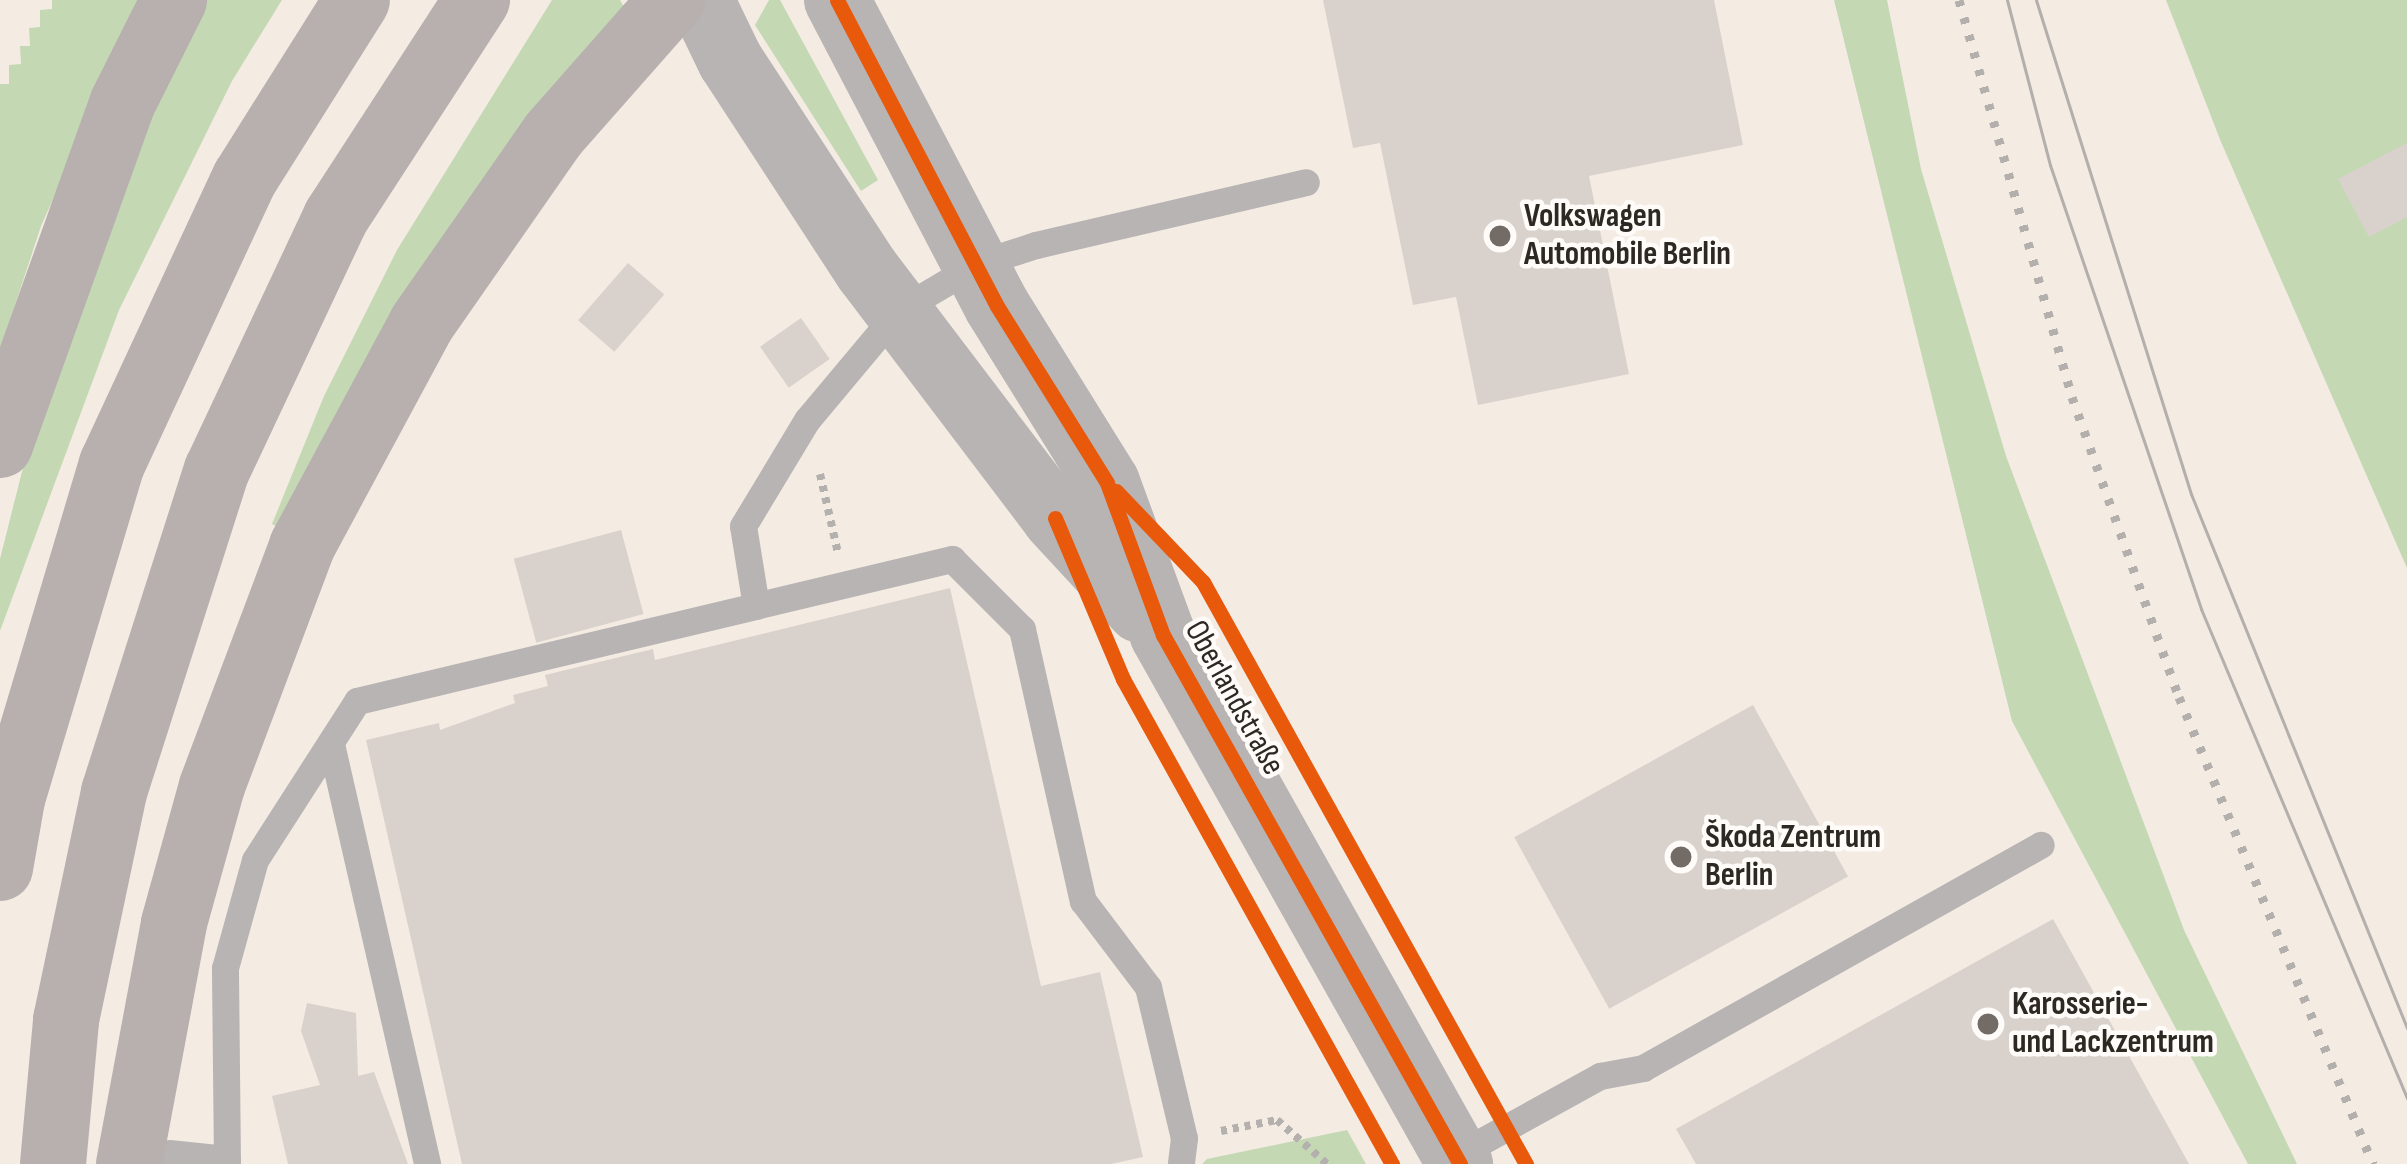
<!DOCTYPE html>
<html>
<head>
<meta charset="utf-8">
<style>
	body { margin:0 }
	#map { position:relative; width:2407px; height:1164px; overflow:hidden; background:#f4ebe3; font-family:"Sofia Sans Condensed",sans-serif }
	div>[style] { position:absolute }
	.green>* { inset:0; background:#c4d8b4 }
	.building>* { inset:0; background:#d9d2cc; transform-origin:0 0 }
	.path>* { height:8px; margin-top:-4px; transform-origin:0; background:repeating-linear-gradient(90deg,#b3b0ae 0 6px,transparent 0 12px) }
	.service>* { height:27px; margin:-13.5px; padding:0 13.5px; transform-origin:13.5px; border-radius:13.5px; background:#b8b4b4 }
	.tertiary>* { height:66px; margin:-33px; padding:0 33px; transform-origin:33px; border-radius:33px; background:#b8b4b4 }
	.motorway>* { height:66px; margin:-33px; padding:0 33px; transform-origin:33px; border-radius:33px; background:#b7b0af }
	.tram>* { height:3px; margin:-1.5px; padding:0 1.5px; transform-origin:1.5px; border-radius:1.5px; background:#b3afac }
	.rail>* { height:9px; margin-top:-4.5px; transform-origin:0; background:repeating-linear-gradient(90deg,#b3afac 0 6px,transparent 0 18px) }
	.cycleway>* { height:15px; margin:-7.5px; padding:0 7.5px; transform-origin:7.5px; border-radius:7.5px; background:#e8590c }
	.dots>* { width:33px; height:33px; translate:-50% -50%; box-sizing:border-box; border:6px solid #fefbf8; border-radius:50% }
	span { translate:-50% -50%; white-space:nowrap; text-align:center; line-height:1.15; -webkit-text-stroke:9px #fefbf8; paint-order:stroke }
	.poi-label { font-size:33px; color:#2e2823; font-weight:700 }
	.left { translate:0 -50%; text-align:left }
	.street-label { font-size:33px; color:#2e2823 }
</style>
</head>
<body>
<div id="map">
	<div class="green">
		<i style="clip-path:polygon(52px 0,142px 0,41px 226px,0 351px,0 84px,9px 84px,9px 65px,21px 64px,20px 46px,30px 46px,29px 28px,40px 27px,40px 10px,52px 9px)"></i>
		<i style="clip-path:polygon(202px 0,282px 0,232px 81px,119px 310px,0 631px,0 559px,34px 424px,96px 237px)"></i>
		<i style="clip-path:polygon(552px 0,620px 0,627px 12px,283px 530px,272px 524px,324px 396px,397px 250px)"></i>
		<i style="clip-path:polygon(769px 0,780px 0,878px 180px,861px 191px,755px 25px)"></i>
		<i style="clip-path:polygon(1834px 0,1887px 0,1921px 169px,2006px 456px,2184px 930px,2297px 1164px,2248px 1164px,2012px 721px)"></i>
		<i style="clip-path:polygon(2166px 0,2407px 0,2407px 568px,2221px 142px)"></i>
		<i style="clip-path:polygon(1347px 1130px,1366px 1164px,1202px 1164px,1207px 1159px)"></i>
	</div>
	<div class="building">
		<i style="clip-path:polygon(1323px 0,1714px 0,1743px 145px,1589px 176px,1629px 374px,1478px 405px,1456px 297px,1413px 305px,1380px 143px,1353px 148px)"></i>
		<i style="clip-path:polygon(2407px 143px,2407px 217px,2369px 237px,2338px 179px)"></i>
		<i style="left:628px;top:263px;width:48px;height:76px;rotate:41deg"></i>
		<i style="left:801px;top:318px;width:50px;height:50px;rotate:55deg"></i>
		<i style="left:621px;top:530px;width:87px;height:111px;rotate:75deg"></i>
		<i style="clip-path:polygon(950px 588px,1041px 986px,1100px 972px,1143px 1157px,1111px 1164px,462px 1164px,366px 740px,439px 723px,440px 730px,515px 703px,513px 695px,548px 686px,545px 675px,653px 649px,655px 660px)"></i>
		<i style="left:1753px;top:705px;width:196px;height:273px;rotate:61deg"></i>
		<i style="clip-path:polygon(2053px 919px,2189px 1164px,1696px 1164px,1676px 1129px)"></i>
		<i style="clip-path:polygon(307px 1003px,356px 1013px,358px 1076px,374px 1072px,408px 1164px,288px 1164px,272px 1096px,320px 1085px,301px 1031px)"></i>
	</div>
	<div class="path">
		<i style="left:820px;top:474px;width:81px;rotate:77.2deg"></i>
		<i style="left:1221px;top:1131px;width:57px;rotate:-11.1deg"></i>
		<i style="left:1277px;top:1120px;width:67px;rotate:41.3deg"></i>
	</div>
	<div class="service">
		<i style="left:756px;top:606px;width:81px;rotate:-99.2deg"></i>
		<i style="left:743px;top:526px;width:124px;rotate:-58.9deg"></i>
		<i style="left:807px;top:420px;width:142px;rotate:-50.1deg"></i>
		<i style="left:898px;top:311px;width:92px;rotate:-30.7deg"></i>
		<i style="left:977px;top:264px;width:62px;rotate:-17.9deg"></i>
		<i style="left:1036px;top:245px;width:277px;rotate:-13.1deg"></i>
		<i style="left:331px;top:744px;width:431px;rotate:77.1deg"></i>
		<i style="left:169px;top:1153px;width:58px;rotate:5.9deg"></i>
		<i style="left:1455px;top:1156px;width:166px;rotate:-28.9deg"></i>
		<i style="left:1600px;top:1076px;width:44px;rotate:-10.5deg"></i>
		<i style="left:1643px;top:1068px;width:456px;rotate:-29.3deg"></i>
		<i style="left:227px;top:1164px;width:196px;rotate:-90.6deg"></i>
		<i style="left:225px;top:968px;width:112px;rotate:-74.5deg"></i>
		<i style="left:255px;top:860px;width:189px;rotate:-57.3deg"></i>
		<i style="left:357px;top:701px;width:612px;rotate:-13.42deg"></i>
		<i style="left:952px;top:559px;width:99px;rotate:45deg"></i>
		<i style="left:1022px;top:629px;width:279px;rotate:77.4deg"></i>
		<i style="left:1083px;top:901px;width:108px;rotate:52.9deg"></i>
		<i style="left:1148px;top:987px;width:155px;rotate:76.6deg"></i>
		<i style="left:1184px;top:1138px;width:26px;rotate:97deg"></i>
	</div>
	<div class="tertiary">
		<i style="left:701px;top:0;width:67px;rotate:64.2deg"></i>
		<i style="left:730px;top:60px;width:251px;rotate:56.9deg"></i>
		<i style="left:867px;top:270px;width:311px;rotate:52.8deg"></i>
		<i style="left:1055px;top:518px;width:125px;rotate:47.3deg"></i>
		<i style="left:837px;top:0;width:345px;rotate:62.4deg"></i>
		<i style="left:997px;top:306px;width:208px;rotate:58.1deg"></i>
		<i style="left:1107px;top:483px;width:162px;rotate:69.8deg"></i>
		<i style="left:1163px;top:635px;width:607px;rotate:60.69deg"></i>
	</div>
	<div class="motorway">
		<i style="left:0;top:445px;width:364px;rotate:-70.3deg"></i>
		<i style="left:123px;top:102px;width:114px;rotate:-63.4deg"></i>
		<i style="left:0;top:868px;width:70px;rotate:-80.1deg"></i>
		<i style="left:12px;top:799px;width:350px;rotate:-73.4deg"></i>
		<i style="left:112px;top:464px;width:315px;rotate:-65.1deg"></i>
		<i style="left:245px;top:178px;width:210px;rotate:-57.8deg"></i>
		<i style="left:53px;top:1164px;width:145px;rotate:-84.8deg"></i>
		<i style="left:66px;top:1020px;width:233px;rotate:-78.1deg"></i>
		<i style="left:114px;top:792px;width:338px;rotate:-72.3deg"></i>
		<i style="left:217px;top:470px;width:280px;rotate:-64.8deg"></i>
		<i style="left:336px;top:217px;width:259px;rotate:-57deg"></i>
		<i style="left:129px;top:1164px;width:245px;rotate:-79.4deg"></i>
		<i style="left:174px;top:923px;width:142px;rotate:-74.5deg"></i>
		<i style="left:212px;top:786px;width:256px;rotate:-69.4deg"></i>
		<i style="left:302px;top:546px;width:253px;rotate:-61.7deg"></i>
		<i style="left:422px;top:323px;width:229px;rotate:-55.1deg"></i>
		<i style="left:553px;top:135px;width:180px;rotate:-48.6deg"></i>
	</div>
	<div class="tram">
		<i style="left:2007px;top:0;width:171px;rotate:75.4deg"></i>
		<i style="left:2050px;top:165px;width:469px;rotate:71.2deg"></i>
		<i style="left:2201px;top:609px;width:531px;rotate:67.16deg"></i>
		<i style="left:2036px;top:0;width:518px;rotate:72.58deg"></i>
		<i style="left:2191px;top:494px;width:576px;rotate:67.98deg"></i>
	</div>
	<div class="rail">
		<i style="left:1959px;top:0;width:413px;rotate:74.1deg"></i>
		<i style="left:2072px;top:397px;width:319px;rotate:70.4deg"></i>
		<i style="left:2179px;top:697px;width:506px;rotate:67.44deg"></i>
	</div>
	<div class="cycleway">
		<i style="left:837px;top:0;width:345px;rotate:62.4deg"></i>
		<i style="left:997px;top:306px;width:208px;rotate:58.1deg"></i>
		<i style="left:1107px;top:483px;width:162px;rotate:69.8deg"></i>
		<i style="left:1163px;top:635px;width:607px;rotate:60.69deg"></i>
		<i style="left:1116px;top:491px;width:126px;rotate:46.3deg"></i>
		<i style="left:1203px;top:582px;width:666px;rotate:60.97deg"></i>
		<i style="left:1055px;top:518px;width:175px;rotate:67.1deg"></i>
		<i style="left:1123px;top:679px;width:555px;rotate:60.99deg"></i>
	</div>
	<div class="dots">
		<i style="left:1500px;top:236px;background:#736c66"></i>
		<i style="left:1681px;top:857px;background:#736c66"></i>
		<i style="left:1988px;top:1024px;background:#736c66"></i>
	</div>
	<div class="poi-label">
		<span class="left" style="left:1524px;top:236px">Volkswagen<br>Automobile Berlin</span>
		<span class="left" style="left:1705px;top:857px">Škoda Zentrum<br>Berlin</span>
		<span class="left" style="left:2012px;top:1024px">Karosserie-<br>und Lackzentrum</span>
	</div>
	<div class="street-label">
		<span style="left:1234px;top:698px;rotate:61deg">Oberlandstraße</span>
	</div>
</div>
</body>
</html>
